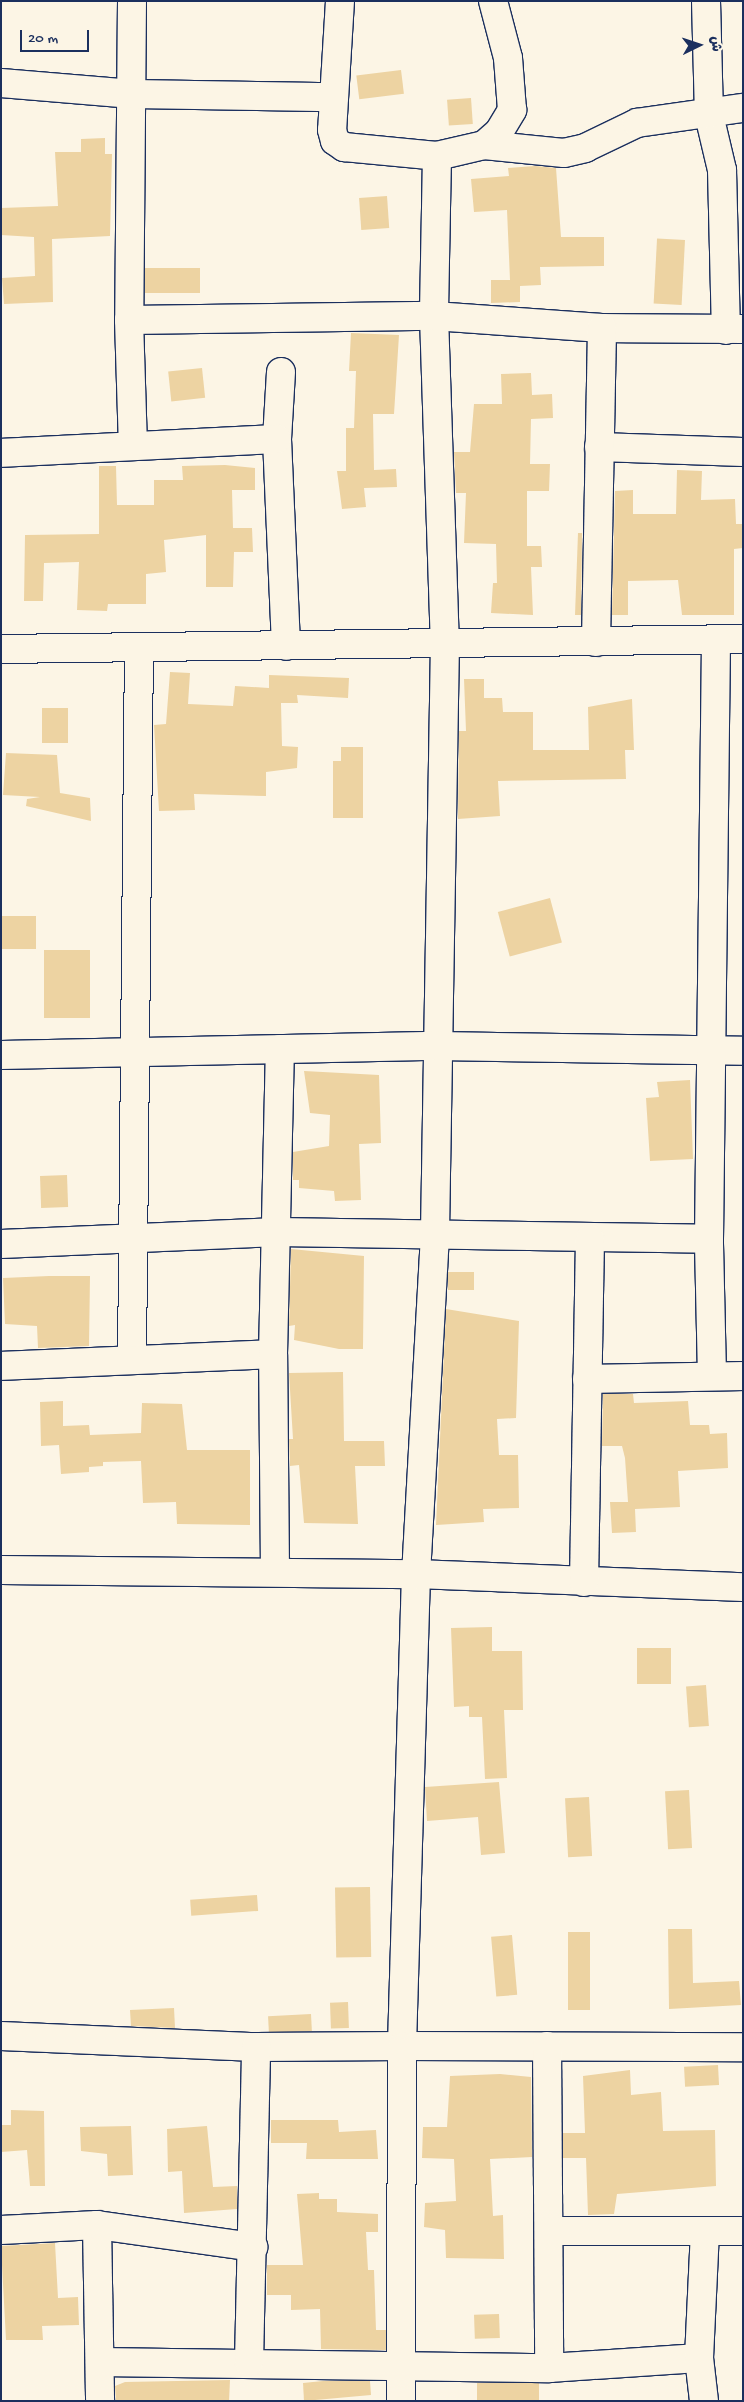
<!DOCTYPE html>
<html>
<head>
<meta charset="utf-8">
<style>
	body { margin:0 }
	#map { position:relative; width:744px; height:2402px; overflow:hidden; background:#fcf5e5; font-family:"Gochi Hand","Playpen Sans Arabic",sans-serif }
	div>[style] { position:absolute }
	.building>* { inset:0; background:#edd3a2; transform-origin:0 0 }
	.roads { filter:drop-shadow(1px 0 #1b2f5e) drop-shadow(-1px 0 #1b2f5e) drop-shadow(0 1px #1b2f5e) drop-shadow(0 -1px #1b2f5e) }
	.minor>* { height:28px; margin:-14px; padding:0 14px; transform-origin:14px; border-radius:14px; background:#fcf5e5 }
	span { translate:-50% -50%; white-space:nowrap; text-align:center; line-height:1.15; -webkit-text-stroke:4px #fcf5e5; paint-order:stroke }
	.frame { position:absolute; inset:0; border:2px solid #1b2f5e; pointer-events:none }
	.north { position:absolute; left:674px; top:20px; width:50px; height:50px; -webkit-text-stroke:4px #fcf5e5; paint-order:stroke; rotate:86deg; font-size:14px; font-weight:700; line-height:20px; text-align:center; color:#1b2f5e }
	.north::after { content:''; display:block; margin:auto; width:18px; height:22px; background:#1b2f5e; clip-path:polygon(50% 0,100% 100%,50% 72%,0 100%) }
	.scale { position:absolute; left:20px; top:30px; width:69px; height:22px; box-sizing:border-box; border:2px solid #1b2f5e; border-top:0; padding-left:6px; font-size:15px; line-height:18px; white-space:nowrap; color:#1b2f5e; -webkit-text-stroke:4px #fcf5e5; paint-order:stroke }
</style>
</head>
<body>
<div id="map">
	<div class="building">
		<i style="left:401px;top:70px;width:24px;height:45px;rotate:83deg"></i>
		<i style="left:471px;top:98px;width:26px;height:24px;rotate:86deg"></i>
		<i style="clip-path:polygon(105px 138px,105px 154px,112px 154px,110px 236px,52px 239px,53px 302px,4px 304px,2px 278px,35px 276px,34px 237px,1px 235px,1px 208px,58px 206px,55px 152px,81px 152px,81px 139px)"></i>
		<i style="clip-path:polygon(535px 166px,556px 168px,561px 237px,604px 237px,604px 266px,540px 267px,541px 285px,520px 286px,520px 302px,491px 303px,491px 280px,510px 280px,507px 210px,474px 212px,471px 179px,509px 176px,508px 168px)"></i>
		<i style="left:387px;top:196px;width:32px;height:28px;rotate:86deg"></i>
		<i style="left:685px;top:240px;width:65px;height:28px;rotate:93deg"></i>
		<i style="left:145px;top:268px;width:55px;height:25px"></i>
		<i style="clip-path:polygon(351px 333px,399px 335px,394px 414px,373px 414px,374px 470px,396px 469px,397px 487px,364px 488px,366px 507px,342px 509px,337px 471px,346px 471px,346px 428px,354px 428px,356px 371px,349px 371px)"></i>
		<i style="left:202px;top:368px;width:30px;height:34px;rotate:84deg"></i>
		<i style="clip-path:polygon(531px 373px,532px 395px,552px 394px,553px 418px,531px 419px,530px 464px,550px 464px,549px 491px,527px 491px,527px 546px,541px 546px,542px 567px,531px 567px,533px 615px,491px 613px,493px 583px,497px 583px,496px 544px,464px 543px,466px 493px,456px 493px,454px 452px,470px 452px,474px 404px,502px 404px,501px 374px)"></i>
		<i style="clip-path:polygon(225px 465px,255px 468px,255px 490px,232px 490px,233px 528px,252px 528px,253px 552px,234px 552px,233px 587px,206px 587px,206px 535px,164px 540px,166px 572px,146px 574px,146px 604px,108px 604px,107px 611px,77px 610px,79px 562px,44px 563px,43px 601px,24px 601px,25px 535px,99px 534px,99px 466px,116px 466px,117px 505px,154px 505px,154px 480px,183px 480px,182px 466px)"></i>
		<i style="clip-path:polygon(677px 470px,702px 471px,701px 500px,735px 499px,736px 524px,743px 524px,743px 548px,734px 549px,734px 615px,682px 615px,678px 580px,628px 581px,628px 615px,612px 615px,615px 491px,633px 490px,633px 514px,676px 514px)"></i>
		<i style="clip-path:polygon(578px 533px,582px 533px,581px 615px,575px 615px)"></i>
		<i style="clip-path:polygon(170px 672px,190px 673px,188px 704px,233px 706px,235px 686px,269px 688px,269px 675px,349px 678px,348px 698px,297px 695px,298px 703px,281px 703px,282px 746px,298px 747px,297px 768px,266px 772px,266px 796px,194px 794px,195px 810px,159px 811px,154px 725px,166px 724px)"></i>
		<i style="clip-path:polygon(464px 679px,484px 679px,484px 698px,502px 698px,503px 712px,533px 712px,533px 750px,589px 750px,588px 707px,632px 699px,634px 750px,625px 750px,626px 779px,498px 781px,500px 816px,458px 819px,459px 731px,466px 731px)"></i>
		<i style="left:42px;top:708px;width:26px;height:35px"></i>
		<i style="clip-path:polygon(341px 747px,363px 747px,363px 818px,333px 818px,333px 761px,341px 761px)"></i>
		<i style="clip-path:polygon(6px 753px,57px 755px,60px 793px,90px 798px,91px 821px,26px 806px,27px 799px,40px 797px,3px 795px)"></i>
		<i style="left:550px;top:898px;width:46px;height:54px;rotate:75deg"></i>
		<i style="left:2px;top:916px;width:34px;height:33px"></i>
		<i style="left:90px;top:950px;width:68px;height:46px;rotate:90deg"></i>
		<i style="clip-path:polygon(304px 1071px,379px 1075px,381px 1143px,359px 1144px,361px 1200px,335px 1201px,334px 1191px,299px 1188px,299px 1180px,293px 1180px,293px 1152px,329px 1146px,330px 1115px,310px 1113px)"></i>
		<i style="clip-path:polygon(690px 1080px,693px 1159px,650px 1161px,646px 1098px,659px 1097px,657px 1082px)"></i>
		<i style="left:67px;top:1175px;width:32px;height:27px;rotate:88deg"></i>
		<i style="clip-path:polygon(291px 1249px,364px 1256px,363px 1349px,339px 1349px,294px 1340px,295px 1325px,289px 1326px)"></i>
		<i style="left:474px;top:1272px;width:18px;height:26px;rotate:90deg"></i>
		<i style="clip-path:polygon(49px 1276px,90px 1276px,89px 1346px,38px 1348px,37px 1326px,5px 1324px,3px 1278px)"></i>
		<i style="clip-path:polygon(446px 1309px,519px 1321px,516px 1418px,497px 1419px,499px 1455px,518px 1455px,519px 1508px,483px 1509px,484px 1522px,436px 1525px)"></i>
		<i style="clip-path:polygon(343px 1372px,344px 1441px,384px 1441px,385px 1466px,355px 1466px,358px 1524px,304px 1523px,299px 1465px,290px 1466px,289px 1439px,293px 1439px,289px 1373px)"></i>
		<i style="clip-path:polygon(603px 1394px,633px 1394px,634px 1403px,688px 1401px,690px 1425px,709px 1425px,710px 1434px,727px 1433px,728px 1468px,678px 1471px,680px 1507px,635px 1509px,636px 1532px,612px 1533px,610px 1502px,628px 1502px,625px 1458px,622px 1446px,602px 1446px)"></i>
		<i style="clip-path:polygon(63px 1401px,63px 1426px,89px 1425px,90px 1435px,141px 1433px,142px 1403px,182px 1404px,187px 1450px,250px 1450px,250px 1525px,177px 1524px,176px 1502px,143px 1503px,141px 1461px,103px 1462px,103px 1466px,89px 1467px,89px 1472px,61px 1474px,59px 1445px,41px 1446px,40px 1402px)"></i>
		<i style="clip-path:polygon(492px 1627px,492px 1651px,522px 1651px,523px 1710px,504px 1710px,507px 1778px,485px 1779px,482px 1717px,469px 1717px,469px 1706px,454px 1707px,451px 1628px)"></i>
		<i style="left:637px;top:1648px;width:34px;height:36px"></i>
		<i style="left:706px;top:1685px;width:41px;height:20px;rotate:86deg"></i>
		<i style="clip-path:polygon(499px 1782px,505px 1853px,481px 1855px,478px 1817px,427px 1821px,425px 1787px)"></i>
		<i style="left:689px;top:1790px;width:58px;height:24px;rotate:87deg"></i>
		<i style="left:589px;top:1797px;width:59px;height:24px;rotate:87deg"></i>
		<i style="left:370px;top:1887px;width:70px;height:35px;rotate:89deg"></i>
		<i style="left:257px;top:1895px;width:16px;height:67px;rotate:86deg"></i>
		<i style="clip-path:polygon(668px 1929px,692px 1929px,693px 1983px,739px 1981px,741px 2005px,669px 2009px)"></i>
		<i style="left:568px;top:1932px;width:22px;height:78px"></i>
		<i style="left:512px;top:1935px;width:60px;height:21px;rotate:85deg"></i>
		<i style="left:348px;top:2002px;width:26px;height:18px;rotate:88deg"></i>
		<i style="clip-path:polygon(174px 2008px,175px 2028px,131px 2026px,130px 2010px)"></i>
		<i style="left:311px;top:2014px;width:17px;height:43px;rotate:87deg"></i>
		<i style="left:718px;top:2065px;width:20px;height:34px;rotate:87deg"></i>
		<i style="clip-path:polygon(630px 2070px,631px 2095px,661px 2092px,663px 2131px,715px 2130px,716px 2186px,617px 2194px,614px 2214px,588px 2215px,586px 2158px,563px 2158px,563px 2133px,585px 2133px,583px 2076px)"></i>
		<i style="clip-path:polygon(500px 2074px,531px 2077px,532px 2157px,490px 2159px,493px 2216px,503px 2215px,504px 2259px,446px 2258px,445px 2230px,424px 2227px,425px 2203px,456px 2201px,454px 2159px,422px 2158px,423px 2127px,447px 2127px,450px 2076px)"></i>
		<i style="clip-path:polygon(11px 2110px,44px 2111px,45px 2186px,30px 2186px,27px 2150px,1px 2152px,1px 2125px,11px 2125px)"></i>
		<i style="clip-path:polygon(271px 2120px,338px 2120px,339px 2132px,376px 2130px,378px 2159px,306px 2159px,307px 2143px,271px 2143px)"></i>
		<i style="clip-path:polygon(131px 2126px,133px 2175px,108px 2176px,107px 2154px,81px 2151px,80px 2127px)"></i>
		<i style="clip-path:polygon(207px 2126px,213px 2187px,237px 2186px,237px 2209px,184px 2213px,182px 2171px,168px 2172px,167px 2129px)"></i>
		<i style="clip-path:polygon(319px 2193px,319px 2199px,337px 2199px,337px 2212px,378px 2214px,378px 2232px,366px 2232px,368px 2270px,374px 2270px,376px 2330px,386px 2330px,386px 2350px,321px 2349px,320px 2309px,291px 2310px,291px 2295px,267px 2295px,267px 2265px,303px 2265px,297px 2194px)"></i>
		<i style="clip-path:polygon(55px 2243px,58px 2298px,78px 2297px,79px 2325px,42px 2326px,43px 2340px,6px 2340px,1px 2246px)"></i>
		<i style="left:499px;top:2314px;width:24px;height:25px;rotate:88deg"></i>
		<i style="clip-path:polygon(230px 2380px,229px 2401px,116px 2401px,115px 2386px,125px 2382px)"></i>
		<i style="clip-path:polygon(323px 2381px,370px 2381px,371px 2395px,304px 2401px,303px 2383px)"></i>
		<i style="left:539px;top:2383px;width:18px;height:62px;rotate:90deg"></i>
	</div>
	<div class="roads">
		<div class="minor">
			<i style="left:132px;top:1px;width:319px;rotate:90.5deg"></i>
			<i style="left:129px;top:320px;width:126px;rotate:88.2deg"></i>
			<i style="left:340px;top:1px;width:129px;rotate:93.5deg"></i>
			<i style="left:332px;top:130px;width:11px;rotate:75deg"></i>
			<i style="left:335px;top:141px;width:11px;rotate:34deg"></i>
			<i style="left:344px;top:147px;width:93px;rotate:5.5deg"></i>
			<i style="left:437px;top:156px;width:48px;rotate:-13.2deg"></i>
			<i style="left:484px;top:145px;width:20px;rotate:-41deg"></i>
			<i style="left:499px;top:132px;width:26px;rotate:-59deg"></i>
			<i style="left:512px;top:110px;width:52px;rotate:-94.4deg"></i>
			<i style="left:508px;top:58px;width:59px;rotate:-104.7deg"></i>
			<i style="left:706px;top:1px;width:114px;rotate:88.5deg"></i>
			<i style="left:709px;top:115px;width:57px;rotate:76.7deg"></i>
			<i style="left:722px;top:170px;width:160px;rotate:88.6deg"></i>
			<i style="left:1px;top:83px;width:132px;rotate:4.8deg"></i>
			<i style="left:133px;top:94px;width:201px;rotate:0.9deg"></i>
			<i style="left:484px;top:145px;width:80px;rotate:5.7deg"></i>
			<i style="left:564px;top:153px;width:22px;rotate:-13deg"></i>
			<i style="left:585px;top:148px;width:58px;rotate:-25.7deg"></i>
			<i style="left:637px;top:123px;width:107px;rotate:-8.1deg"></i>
			<i style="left:437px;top:156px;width:160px;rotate:91.1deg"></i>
			<i style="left:434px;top:316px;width:326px;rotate:88.1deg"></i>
			<i style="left:445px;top:642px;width:593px;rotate:90.97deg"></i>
			<i style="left:435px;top:1235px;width:340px;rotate:93.2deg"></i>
			<i style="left:416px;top:1574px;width:472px;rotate:91.7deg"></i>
			<i style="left:402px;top:2046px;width:341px;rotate:0.2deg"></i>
			<i style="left:129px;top:320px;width:305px;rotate:-0.8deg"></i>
			<i style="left:434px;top:316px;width:168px;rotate:4.1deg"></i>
			<i style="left:602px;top:328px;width:141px;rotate:0.4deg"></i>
			<i style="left:281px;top:372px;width:67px;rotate:93.4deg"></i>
			<i style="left:277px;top:439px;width:207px;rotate:87.5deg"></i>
			<i style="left:599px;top:447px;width:144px;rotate:2deg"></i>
			<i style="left:1px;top:453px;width:276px;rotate:-2.9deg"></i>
			<i style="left:596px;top:642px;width:314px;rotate:-88.9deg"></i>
			<i style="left:1px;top:649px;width:742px;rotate:-0.77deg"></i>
			<i style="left:1px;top:1055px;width:436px;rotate:-1.2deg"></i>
			<i style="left:437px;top:1046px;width:306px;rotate:0.9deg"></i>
			<i style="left:1px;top:1244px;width:277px;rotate:-2.5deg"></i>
			<i style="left:278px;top:1232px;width:431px;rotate:0.9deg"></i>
			<i style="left:132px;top:1360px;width:712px;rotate:-89.44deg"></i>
			<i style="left:1px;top:1366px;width:272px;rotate:-2.5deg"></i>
			<i style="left:712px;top:1376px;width:137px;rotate:-91.3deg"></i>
			<i style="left:709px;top:1239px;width:600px;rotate:-89.33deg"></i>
			<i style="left:587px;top:1379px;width:156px;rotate:-1.1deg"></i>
			<i style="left:1px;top:1570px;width:415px;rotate:0.6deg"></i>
			<i style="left:416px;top:1574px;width:327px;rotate:2.3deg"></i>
			<i style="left:275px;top:1572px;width:218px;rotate:-90.5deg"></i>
			<i style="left:273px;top:1354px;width:305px;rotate:-88.7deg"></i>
			<i style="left:584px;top:1582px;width:343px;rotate:-89deg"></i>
			<i style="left:1px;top:2036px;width:255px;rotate:2.5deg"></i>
			<i style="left:256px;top:2047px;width:146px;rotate:-0.4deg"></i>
			<i style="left:402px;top:2046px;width:355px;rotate:90.2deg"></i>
			<i style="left:547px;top:2046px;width:322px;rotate:89.6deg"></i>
			<i style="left:97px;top:2225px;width:176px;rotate:89deg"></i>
			<i style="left:1px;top:2230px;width:96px;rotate:-3deg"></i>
			<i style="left:97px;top:2225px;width:158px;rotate:8deg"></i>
			<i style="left:551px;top:2231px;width:192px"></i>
			<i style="left:100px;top:2362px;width:449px;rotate:0.8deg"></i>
			<i style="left:549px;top:2368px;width:150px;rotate:-3.8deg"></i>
			<i style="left:249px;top:2362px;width:315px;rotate:-88.7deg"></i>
			<i style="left:704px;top:2401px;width:43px;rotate:-96.6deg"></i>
			<i style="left:699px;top:2358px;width:126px;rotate:-87.3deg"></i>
		</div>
	</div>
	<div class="frame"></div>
	<div class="north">ش</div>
	<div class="scale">20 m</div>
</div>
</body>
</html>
